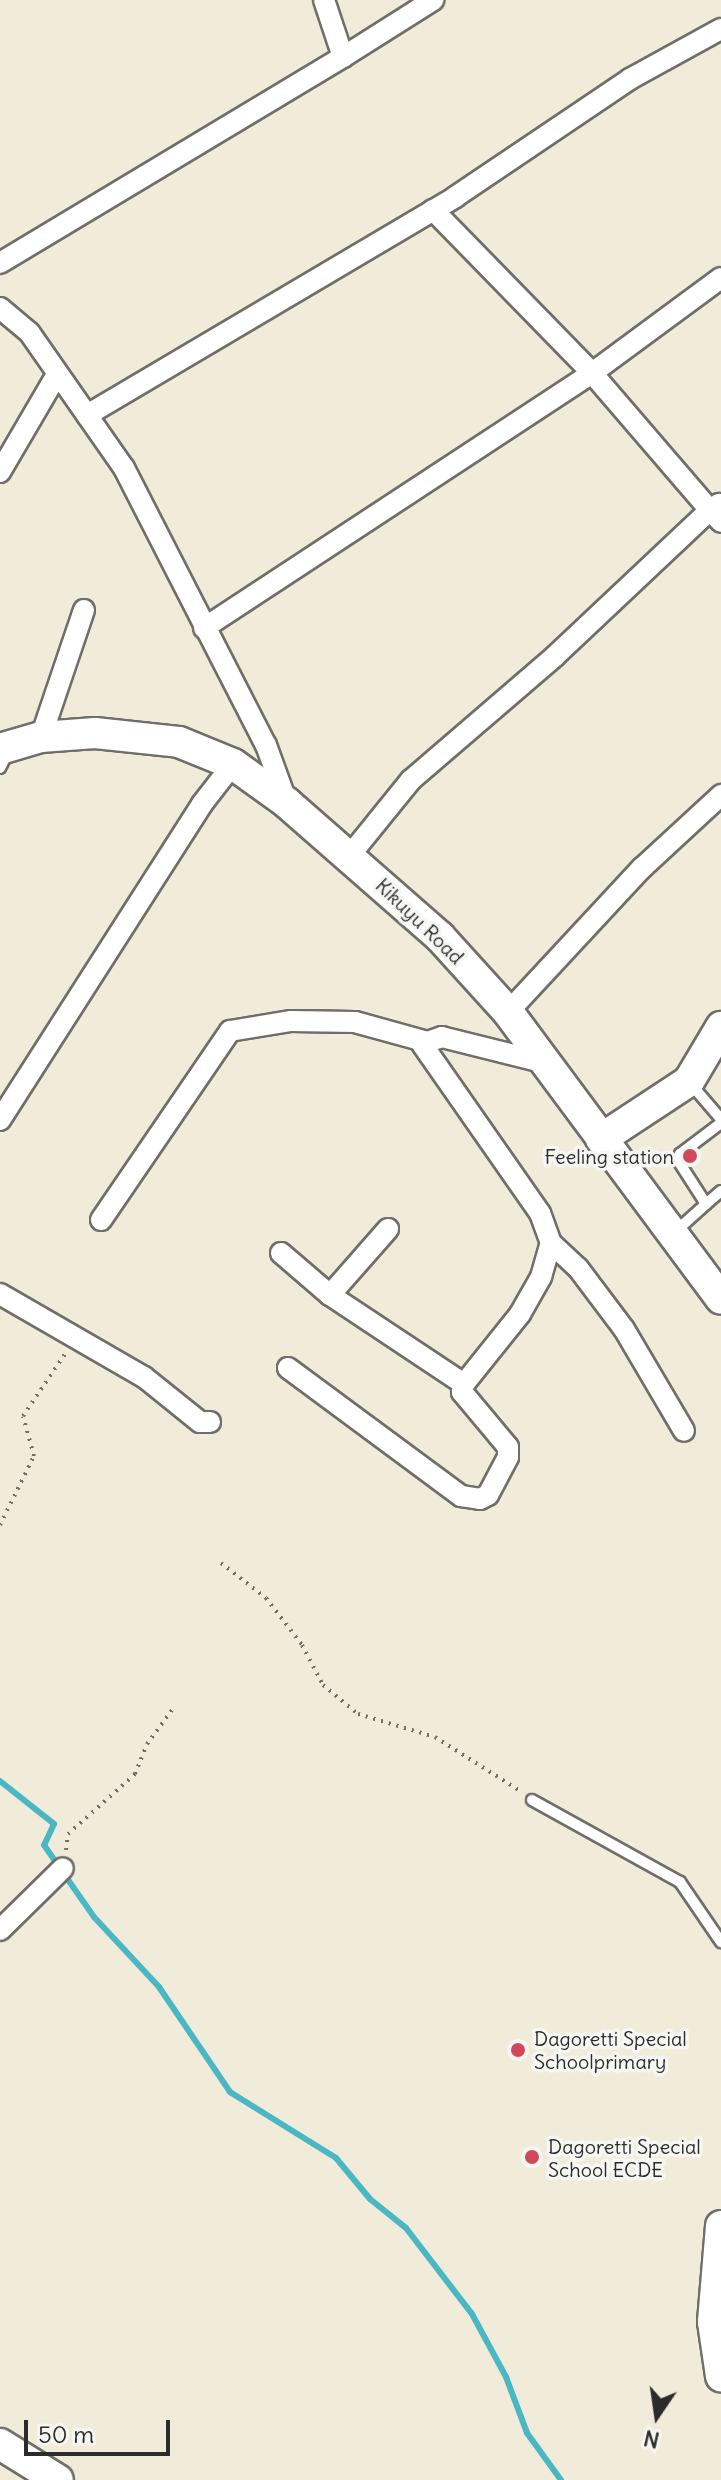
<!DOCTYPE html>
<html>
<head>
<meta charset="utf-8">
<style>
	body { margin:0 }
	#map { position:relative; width:721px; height:2480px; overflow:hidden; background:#f1ebd9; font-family:Delius,sans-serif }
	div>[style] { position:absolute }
	.stream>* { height:6px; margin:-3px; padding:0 3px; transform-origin:3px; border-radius:3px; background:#4ab7c5 }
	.path>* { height:4px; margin-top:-2px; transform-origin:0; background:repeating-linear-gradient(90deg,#706e68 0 2px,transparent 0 8px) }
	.roads { filter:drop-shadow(2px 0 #706e68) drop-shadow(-2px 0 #706e68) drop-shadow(0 2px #706e68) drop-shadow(0 -2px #706e68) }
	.lane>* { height:10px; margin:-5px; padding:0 5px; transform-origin:5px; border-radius:5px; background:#fff }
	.street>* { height:20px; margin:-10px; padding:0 10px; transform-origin:10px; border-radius:10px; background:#fff }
	.secondary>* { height:30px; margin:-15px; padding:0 15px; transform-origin:15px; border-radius:15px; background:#fff }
	.dots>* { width:22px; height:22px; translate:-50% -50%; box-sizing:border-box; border:4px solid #f6f6f2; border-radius:50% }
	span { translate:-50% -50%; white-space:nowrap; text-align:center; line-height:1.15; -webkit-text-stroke:7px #f6f6f2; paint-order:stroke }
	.street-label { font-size:20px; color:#2b2b2b }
	.poi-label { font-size:20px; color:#2b2b2b }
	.right { translate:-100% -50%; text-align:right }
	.left { translate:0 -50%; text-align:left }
	.north { position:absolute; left:617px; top:2376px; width:80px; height:80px; -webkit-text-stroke:6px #f6f6f2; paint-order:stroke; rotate:193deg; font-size:22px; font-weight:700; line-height:32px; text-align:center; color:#2b2b2b }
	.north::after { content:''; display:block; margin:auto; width:28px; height:36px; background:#2b2b2b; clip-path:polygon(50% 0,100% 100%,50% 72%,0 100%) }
	.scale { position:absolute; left:24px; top:2420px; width:146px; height:36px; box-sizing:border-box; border:4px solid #2b2b2b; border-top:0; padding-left:10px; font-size:24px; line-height:28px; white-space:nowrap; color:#2b2b2b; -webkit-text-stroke:6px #f6f6f2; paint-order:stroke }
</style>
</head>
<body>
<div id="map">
	<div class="stream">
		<i style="left:0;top:1781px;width:69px;rotate:38.5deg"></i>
		<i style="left:54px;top:1824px;width:23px;rotate:115deg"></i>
		<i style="left:44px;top:1845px;width:24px;rotate:55deg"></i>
		<i style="left:64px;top:1874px;width:52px;rotate:55.1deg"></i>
		<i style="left:94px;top:1917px;width:96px;rotate:47.1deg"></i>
		<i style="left:159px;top:1987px;width:127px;rotate:55.9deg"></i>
		<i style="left:230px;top:2092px;width:125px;rotate:31.9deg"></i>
		<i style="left:336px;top:2158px;width:53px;rotate:50.3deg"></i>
		<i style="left:370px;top:2199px;width:46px;rotate:38.9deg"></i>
		<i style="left:406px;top:2228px;width:108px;rotate:52.5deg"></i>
		<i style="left:472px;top:2314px;width:72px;rotate:61.6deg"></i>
		<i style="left:506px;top:2377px;width:60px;rotate:69.4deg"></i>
		<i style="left:527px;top:2433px;width:58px;rotate:54.1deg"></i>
	</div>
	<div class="path">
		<i style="left:0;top:1525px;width:77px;rotate:-63.8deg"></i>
		<i style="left:34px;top:1456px;width:41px;rotate:-105.4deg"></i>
		<i style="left:23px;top:1416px;width:75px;rotate:-55.9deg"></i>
		<i style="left:221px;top:1563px;width:57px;rotate:37.9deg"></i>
		<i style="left:266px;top:1598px;width:59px;rotate:52.5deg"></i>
		<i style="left:302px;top:1645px;width:45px;rotate:62.3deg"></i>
		<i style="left:323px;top:1685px;width:45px;rotate:39.6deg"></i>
		<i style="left:358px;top:1714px;width:80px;rotate:16.6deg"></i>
		<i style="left:435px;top:1737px;width:101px;rotate:32.4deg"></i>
		<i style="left:66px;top:1850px;width:16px;rotate:-83deg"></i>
		<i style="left:68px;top:1834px;width:90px;rotate:-41.8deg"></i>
		<i style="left:135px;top:1774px;width:32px;rotate:-68deg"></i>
		<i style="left:147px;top:1744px;width:42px;rotate:-53.7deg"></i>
	</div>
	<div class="roads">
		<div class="lane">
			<i style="left:0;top:768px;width:18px;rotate:-63deg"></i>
			<i style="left:690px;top:1083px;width:48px;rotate:49.3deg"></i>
			<i style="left:706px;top:1204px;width:20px;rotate:-41deg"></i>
			<i style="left:676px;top:1231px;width:40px;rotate:-42deg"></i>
			<i style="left:706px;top:1204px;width:50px;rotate:-122.7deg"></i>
			<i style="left:679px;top:1162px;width:8px;rotate:-83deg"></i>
			<i style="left:680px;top:1154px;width:51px;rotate:-37.1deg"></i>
			<i style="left:532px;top:1800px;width:169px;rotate:29deg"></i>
			<i style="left:680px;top:1882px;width:73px;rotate:55.7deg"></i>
		</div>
		<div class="street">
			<i style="left:343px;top:57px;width:107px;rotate:-32.3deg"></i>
			<i style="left:433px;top:210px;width:228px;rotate:45.7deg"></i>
			<i style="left:592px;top:373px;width:181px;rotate:49.3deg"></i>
			<i style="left:710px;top:510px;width:11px;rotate:-34deg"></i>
			<i style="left:0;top:263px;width:400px;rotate:-31deg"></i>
			<i style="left:343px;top:57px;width:60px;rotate:-108.4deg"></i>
			<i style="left:0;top:308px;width:38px;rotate:40deg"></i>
			<i style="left:29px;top:332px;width:166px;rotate:55.1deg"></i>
			<i style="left:124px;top:468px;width:311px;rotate:62.9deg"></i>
			<i style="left:266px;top:745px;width:62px;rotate:70.1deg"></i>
			<i style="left:87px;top:415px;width:428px;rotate:-30.6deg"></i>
			<i style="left:455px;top:197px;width:211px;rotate:-34deg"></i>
			<i style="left:630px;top:79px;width:104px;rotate:-28.8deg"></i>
			<i style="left:0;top:472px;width:111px;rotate:-59.7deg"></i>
			<i style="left:204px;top:628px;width:464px;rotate:-33.3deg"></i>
			<i style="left:592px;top:373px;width:160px;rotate:-36.4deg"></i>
			<i style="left:41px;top:737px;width:134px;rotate:-71.3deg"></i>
			<i style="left:351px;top:854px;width:95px;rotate:-51deg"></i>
			<i style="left:411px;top:780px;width:190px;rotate:-40.7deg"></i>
			<i style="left:555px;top:656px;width:213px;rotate:-43.3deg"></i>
			<i style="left:710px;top:510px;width:16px;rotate:47deg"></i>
			<i style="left:508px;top:1012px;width:197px;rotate:-47.1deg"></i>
			<i style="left:642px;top:868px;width:108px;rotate:-42.7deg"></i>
			<i style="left:546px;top:1063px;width:107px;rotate:-166deg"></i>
			<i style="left:442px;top:1037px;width:21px;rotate:161deg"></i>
			<i style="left:422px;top:1044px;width:206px;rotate:55.1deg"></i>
			<i style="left:540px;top:1213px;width:32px;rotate:70deg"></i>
			<i style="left:551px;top:1243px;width:37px;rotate:43deg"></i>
			<i style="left:578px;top:1268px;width:76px;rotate:53deg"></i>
			<i style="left:624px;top:1329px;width:118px;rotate:59.5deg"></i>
			<i style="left:0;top:1120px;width:375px;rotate:-57.4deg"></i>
			<i style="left:202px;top:804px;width:51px;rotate:-52.2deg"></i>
			<i style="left:101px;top:1220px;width:229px;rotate:-55.7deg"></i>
			<i style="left:230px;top:1031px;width:62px;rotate:-9.3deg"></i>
			<i style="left:291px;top:1021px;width:64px;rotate:0.9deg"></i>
			<i style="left:355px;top:1022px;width:72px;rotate:15.4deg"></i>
			<i style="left:281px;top:1253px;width:65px;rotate:40.6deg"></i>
			<i style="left:330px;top:1295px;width:161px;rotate:33.6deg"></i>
			<i style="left:0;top:1294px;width:166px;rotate:30deg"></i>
			<i style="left:144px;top:1377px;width:72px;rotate:38.8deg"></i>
			<i style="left:200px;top:1422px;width:10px"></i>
			<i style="left:330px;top:1295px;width:88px;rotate:-48.7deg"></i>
			<i style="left:288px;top:1368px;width:215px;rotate:36.5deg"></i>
			<i style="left:461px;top:1496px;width:19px;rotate:9deg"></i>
			<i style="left:480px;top:1499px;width:9px;rotate:-27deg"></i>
			<i style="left:488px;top:1495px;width:43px;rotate:-62.2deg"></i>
			<i style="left:508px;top:1457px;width:10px;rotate:-90deg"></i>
			<i style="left:508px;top:1447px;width:72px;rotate:-129.9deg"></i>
			<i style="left:462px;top:1392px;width:8px;rotate:-76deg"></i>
			<i style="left:464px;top:1384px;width:90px;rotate:-51.3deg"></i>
			<i style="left:520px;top:1314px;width:43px;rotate:-60.4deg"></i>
			<i style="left:541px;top:1277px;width:35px;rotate:-74deg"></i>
			<i style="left:0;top:1930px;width:88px;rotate:-44.5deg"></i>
		</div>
		<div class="secondary">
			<i style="left:0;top:749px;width:43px;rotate:-16.3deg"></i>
			<i style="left:41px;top:737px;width:54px;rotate:-4.2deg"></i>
			<i style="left:95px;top:733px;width:84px;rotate:6.1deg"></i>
			<i style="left:179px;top:742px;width:58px;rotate:22.2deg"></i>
			<i style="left:233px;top:764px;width:67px;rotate:35.8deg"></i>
			<i style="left:287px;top:803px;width:203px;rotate:41.2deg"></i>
			<i style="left:440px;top:937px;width:101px;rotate:47.8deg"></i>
			<i style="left:508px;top:1012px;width:357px;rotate:53.4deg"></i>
			<i style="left:601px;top:1139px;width:105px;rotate:-33.4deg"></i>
			<i style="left:689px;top:1081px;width:63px;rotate:-59.3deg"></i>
			<i style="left:721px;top:2226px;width:96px;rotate:94.8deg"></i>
			<i style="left:713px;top:2322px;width:55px;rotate:81.6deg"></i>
			<i style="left:0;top:2444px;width:68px;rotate:31.8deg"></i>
		</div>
	</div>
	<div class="dots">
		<i style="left:690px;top:1156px;background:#d1495b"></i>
		<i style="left:518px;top:2050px;background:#d1495b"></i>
		<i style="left:532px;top:2157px;background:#d1495b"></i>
	</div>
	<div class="street-label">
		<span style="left:420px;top:921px;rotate:44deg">Kikuyu Road</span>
	</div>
	<div class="poi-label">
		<span class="right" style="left:674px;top:1156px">Feeling station</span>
		<span class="left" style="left:534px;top:2050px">Dagoretti Special<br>Schoolprimary</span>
		<span class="left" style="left:548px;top:2158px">Dagoretti Special<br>School ECDE</span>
	</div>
	<div class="north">N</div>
	<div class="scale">50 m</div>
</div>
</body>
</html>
